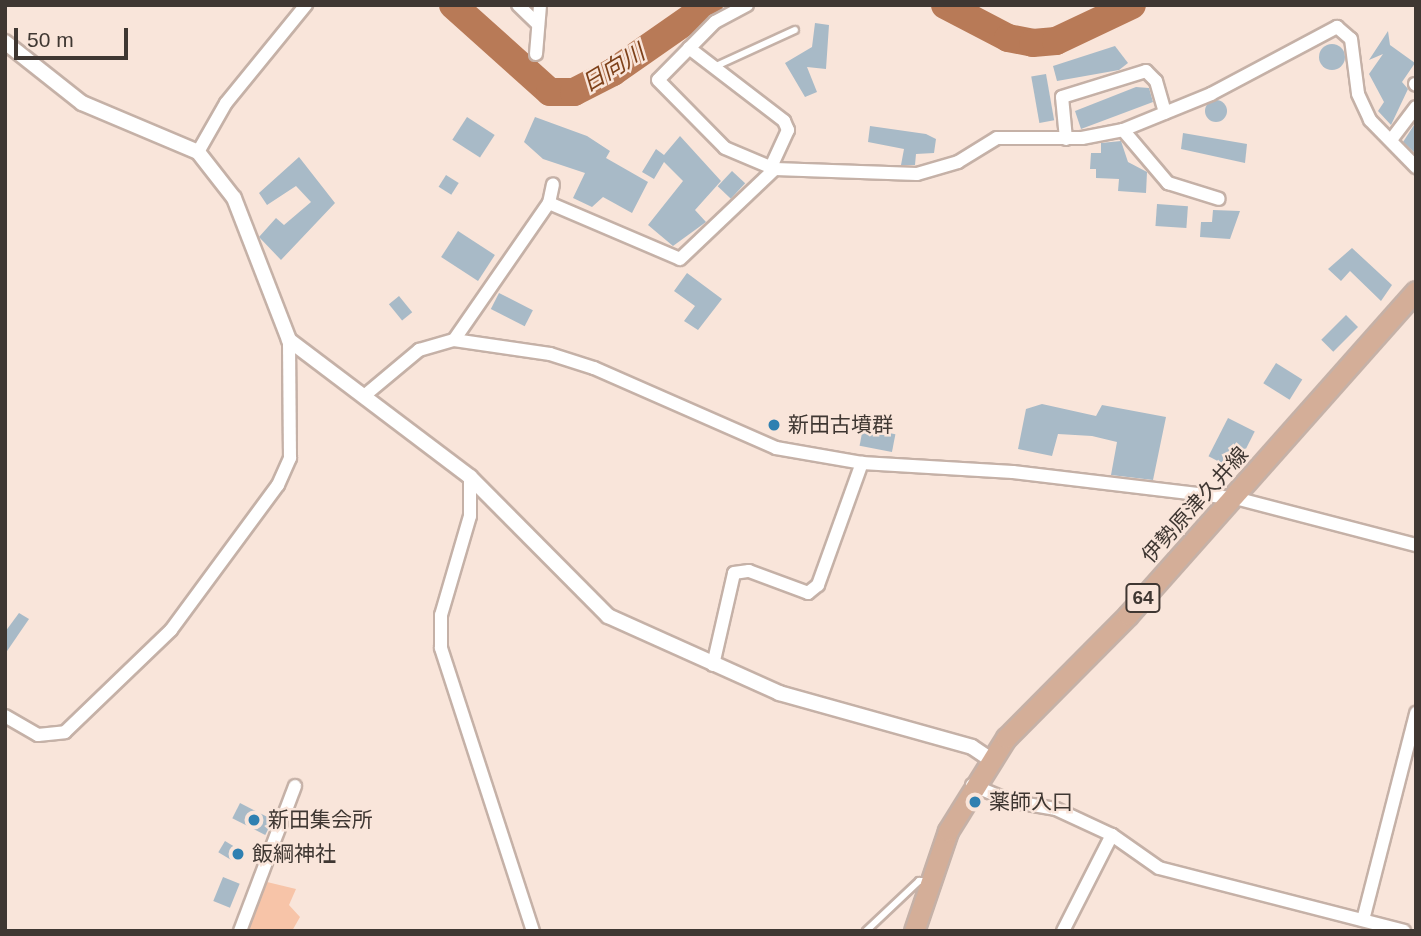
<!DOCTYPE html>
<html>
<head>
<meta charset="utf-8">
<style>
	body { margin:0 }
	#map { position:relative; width:1421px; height:936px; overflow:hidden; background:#f9e5da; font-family:Helvetica,"Noto Sans JP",sans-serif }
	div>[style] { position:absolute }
	.green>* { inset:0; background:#f7c4a8 }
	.river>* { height:28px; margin:-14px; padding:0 14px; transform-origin:14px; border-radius:14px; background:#b87a57 }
	.building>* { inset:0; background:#a8bac7; transform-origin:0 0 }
	.round { border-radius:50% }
	.roads { filter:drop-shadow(2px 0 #c5b1a7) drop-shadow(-2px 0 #c5b1a7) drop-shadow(0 2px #c5b1a7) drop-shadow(0 -2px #c5b1a7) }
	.service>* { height:6px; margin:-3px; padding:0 3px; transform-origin:3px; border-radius:3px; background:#fff }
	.minor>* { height:12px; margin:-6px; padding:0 6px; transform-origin:6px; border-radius:6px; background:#fff }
	.tertiary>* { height:14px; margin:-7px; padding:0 7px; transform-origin:7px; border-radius:7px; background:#fff }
	.primary>* { height:19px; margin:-9.5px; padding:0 9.5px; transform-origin:9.5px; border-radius:9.5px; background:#d4ae98 }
	.dots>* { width:19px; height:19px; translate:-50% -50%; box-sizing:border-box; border:4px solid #f9e5da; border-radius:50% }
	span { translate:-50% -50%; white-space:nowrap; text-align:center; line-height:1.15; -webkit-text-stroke:5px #f9e5da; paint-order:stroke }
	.shield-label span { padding:2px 5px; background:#f9e5da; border:2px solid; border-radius:5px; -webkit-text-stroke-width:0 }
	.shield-label { font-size:19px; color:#3f3732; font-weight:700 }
	.poi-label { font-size:21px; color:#3f3732 }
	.left { translate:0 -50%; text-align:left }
	.street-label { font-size:21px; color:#3f3732 }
	.water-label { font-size:23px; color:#7e411a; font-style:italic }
	.frame { position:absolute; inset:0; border:7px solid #3f3732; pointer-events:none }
	.scale { position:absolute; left:14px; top:28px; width:114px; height:32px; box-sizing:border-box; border:4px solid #3f3732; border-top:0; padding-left:9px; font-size:21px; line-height:24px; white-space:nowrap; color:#3f3732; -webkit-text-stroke:5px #f9e5da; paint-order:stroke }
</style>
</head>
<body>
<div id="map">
	<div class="green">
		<i style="clip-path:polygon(267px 882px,296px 889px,289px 905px,300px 917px,292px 931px,245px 931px)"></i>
	</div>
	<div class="river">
		<i style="left:453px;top:5px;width:130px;rotate:41.9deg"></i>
		<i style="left:550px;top:92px;width:24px"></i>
		<i style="left:574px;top:92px;width:44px;rotate:-27.1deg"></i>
		<i style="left:613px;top:72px;width:117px;rotate:-34.9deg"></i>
		<i style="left:945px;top:5px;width:71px;rotate:27.6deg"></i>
		<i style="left:1008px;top:38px;width:25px;rotate:11deg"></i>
		<i style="left:1033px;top:43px;width:23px;rotate:-5deg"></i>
		<i style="left:1056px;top:41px;width:84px;rotate:-25.3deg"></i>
	</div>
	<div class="building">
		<i style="clip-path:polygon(815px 23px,829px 25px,826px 69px,807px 67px,817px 92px,805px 97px,785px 63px,812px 47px)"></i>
		<i style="clip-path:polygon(1388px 31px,1390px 45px,1415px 63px,1402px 82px,1408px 89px,1391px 125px,1378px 111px,1384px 102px,1369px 74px,1383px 54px,1369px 60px)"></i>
		<i class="round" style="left:1319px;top:44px;width:26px;height:26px"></i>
		<i style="clip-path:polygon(1115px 46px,1128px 63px,1119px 70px,1057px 81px,1053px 66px)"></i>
		<i style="left:1046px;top:74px;width:47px;height:15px;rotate:80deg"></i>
		<i style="clip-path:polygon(1136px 87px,1149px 88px,1153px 102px,1081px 129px,1075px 111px)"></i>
		<i class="round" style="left:1205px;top:100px;width:22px;height:22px"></i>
		<i style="left:467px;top:117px;width:33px;height:27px;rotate:33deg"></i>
		<i style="clip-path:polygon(535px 117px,587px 136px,610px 151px,606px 158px,648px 182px,632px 213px,603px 197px,592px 207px,573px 198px,585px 173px,543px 159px,524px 142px)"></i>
		<i style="clip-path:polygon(1416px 122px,1416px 154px,1403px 142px)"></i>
		<i style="clip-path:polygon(870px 126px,926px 134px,936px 139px,934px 153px,916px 154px,915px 165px,901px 165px,904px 149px,868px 142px)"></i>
		<i style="clip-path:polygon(1183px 133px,1247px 144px,1245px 163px,1181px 149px)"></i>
		<i style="clip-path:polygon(680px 136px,721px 181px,695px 210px,706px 222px,673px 246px,648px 225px,683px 181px,664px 162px,654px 179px,642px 172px,656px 149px,664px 155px)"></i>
		<i style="clip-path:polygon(1121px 141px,1128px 162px,1147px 172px,1146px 193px,1118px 191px,1119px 179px,1096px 178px,1096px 169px,1090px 169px,1091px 153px,1101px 153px,1101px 143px)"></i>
		<i style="clip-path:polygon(299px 157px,335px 203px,281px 260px,259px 237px,276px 218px,284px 225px,311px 202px,296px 186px,267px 205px,259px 193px)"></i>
		<i style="left:732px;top:171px;width:18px;height:21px;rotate:43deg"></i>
		<i style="left:446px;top:175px;width:15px;height:14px;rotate:32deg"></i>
		<i style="left:1157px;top:204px;width:31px;height:22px;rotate:4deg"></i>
		<i style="clip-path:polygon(1213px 210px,1240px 211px,1230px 239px,1200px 237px,1201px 222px,1212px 222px)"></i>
		<i style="left:458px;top:231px;width:44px;height:31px;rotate:33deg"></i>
		<i style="clip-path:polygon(1352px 248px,1392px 285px,1381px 301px,1350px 271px,1341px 281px,1328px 269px)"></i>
		<i style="clip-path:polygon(687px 273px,722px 299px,698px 330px,684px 321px,695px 306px,674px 291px)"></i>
		<i style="left:499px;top:293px;width:38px;height:18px;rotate:27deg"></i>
		<i style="left:399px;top:296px;width:21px;height:13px;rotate:51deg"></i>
		<i style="left:1346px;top:315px;width:17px;height:35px;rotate:45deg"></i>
		<i style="left:1276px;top:363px;width:31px;height:24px;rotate:32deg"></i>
		<i style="clip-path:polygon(1042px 404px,1096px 416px,1102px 405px,1166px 417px,1153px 480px,1111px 475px,1117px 442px,1092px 436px,1058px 434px,1052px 456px,1018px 449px,1026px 409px)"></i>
		<i style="left:1228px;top:418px;width:30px;height:43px;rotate:27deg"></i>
		<i style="left:863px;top:428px;width:33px;height:18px;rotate:11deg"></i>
		<i style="clip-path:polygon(19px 613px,29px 619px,5px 654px,5px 632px)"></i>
		<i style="left:240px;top:803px;width:37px;height:17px;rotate:27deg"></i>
		<i style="left:225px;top:841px;width:17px;height:13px;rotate:31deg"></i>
		<i style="left:223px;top:877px;width:18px;height:26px;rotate:22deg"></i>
	</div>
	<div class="roads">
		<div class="service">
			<i style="left:714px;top:67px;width:89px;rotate:-24.6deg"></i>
			<i style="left:866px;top:931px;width:73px;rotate:-43.3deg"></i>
			<i style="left:919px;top:881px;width:9px"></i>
		</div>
		<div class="minor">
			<i style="left:518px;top:5px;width:28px;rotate:44deg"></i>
			<i style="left:747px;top:5px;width:36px;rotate:152deg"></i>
			<i style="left:715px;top:22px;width:81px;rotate:134.5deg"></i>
			<i style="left:658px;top:80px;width:95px;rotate:45.4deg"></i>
			<i style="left:725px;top:148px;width:54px;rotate:22.8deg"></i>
			<i style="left:689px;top:48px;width:120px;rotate:37.5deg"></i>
			<i style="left:784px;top:121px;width:10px;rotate:66deg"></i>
			<i style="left:788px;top:130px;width:41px;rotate:114.7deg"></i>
			<i style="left:536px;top:54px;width:49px;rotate:-85.3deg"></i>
			<i style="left:1415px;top:84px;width:1px;rotate:45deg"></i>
			<i style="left:1123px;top:130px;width:70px;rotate:49.7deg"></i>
			<i style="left:1168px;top:183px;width:53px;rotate:17.4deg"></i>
			<i style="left:1066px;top:139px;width:42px;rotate:-95.4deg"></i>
			<i style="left:1062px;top:97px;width:88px;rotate:-17.2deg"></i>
			<i style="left:1146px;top:71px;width:14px;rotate:45deg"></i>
			<i style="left:1156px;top:81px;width:33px;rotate:74deg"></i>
			<i style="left:1391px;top:140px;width:41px;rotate:-52.9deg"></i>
			<i style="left:198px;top:152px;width:56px;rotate:-60.3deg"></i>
			<i style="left:226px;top:103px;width:127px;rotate:-50.8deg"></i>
			<i style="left:549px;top:203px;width:19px;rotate:-78deg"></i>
			<i style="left:454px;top:340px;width:97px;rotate:8.3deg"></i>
			<i style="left:550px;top:354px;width:46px;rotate:17.7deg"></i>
			<i style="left:594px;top:368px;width:199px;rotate:23.7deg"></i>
			<i style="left:776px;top:448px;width:87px;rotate:9.9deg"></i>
			<i style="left:862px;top:463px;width:151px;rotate:3.4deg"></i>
			<i style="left:1013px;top:472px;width:228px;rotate:6.8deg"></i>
			<i style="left:1239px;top:499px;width:183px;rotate:14.6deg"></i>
			<i style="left:364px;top:396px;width:72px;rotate:-39.9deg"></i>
			<i style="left:419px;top:350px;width:36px;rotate:-16deg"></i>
			<i style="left:454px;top:340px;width:167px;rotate:-55.3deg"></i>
			<i style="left:549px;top:203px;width:142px;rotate:23.1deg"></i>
			<i style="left:680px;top:259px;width:131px;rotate:-43.5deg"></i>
			<i style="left:775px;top:169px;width:142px;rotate:2deg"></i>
			<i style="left:917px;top:174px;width:43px;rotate:-16.3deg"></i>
			<i style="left:958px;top:162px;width:46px;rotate:-31.6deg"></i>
			<i style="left:997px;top:138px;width:85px"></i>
			<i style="left:1082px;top:138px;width:42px;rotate:-11deg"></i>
			<i style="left:1123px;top:130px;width:95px;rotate:-22.2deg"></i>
			<i style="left:1211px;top:94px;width:143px;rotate:-28deg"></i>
			<i style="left:1337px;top:27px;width:18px;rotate:41deg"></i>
			<i style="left:1351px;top:39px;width:55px;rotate:82.7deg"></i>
			<i style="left:1358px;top:94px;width:29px;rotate:65deg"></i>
			<i style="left:1370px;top:120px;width:66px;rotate:45.6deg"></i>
			<i style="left:470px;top:477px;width:39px;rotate:90deg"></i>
			<i style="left:470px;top:516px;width:103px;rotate:106.3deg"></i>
			<i style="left:441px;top:615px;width:33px;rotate:90deg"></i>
			<i style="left:441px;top:648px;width:298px;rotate:72deg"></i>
			<i style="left:713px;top:665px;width:94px;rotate:-77.1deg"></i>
			<i style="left:734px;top:573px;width:15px;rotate:-8deg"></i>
			<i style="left:749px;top:571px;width:63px;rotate:20.4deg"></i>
			<i style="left:808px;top:593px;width:13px;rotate:-39deg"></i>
			<i style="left:818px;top:585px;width:130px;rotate:-70.2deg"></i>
			<i style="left:5px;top:716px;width:38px;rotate:30deg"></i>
			<i style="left:38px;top:735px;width:27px;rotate:-6deg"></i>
			<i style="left:65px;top:732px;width:147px;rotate:-43.9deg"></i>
			<i style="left:171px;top:630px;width:180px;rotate:-53.6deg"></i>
			<i style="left:278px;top:485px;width:30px;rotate:-66deg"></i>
			<i style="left:290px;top:458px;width:118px;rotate:-90.5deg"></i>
			<i style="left:972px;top:785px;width:41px;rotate:22.8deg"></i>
			<i style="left:1010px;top:801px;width:47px;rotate:9.9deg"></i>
			<i style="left:1056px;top:809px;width:62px;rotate:24.9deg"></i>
			<i style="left:1112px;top:835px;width:57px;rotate:35.1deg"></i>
			<i style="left:1159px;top:868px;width:253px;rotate:14.4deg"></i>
			<i style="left:1363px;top:920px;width:214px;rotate:-75.6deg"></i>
			<i style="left:240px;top:931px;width:155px;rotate:-69.2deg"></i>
			<i style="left:1063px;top:931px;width:108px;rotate:-63deg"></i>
		</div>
		<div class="tertiary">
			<i style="left:5px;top:42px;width:98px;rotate:38.4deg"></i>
			<i style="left:82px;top:103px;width:126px;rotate:22.9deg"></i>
			<i style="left:198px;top:152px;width:58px;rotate:52deg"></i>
			<i style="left:234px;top:198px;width:152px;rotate:68.8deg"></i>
			<i style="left:289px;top:340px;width:227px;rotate:37.1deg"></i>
			<i style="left:470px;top:477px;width:196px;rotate:45.2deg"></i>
			<i style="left:608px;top:616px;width:188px;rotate:24.2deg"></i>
			<i style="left:779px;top:693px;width:200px;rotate:15.6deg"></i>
			<i style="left:972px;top:747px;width:22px;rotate:34deg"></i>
		</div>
		<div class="primary">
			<i style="left:914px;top:931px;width:106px;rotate:-71.2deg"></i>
			<i style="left:948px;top:831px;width:110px;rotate:-58.1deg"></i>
			<i style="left:1006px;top:738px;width:173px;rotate:-45.2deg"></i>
			<i style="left:1128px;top:615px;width:433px;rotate:-48.4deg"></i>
		</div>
	</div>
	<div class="dots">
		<i style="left:774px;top:425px;background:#2f80b1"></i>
		<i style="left:975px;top:802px;background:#2f80b1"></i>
		<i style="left:254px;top:820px;background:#2f80b1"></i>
		<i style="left:238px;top:854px;background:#2f80b1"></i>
	</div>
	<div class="shield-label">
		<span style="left:1143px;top:598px">64</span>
	</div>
	<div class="poi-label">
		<span class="left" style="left:788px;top:425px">新田古墳群</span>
		<span class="left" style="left:989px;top:802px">薬師入口</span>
		<span class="left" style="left:268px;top:820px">新田集会所</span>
		<span class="left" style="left:252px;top:854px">飯綱神社</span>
	</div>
	<div class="street-label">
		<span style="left:1195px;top:505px;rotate:-48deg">伊勢原津久井線</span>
	</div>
	<div class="water-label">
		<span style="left:613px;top:68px;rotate:-31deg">日向川</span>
	</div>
	<div class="frame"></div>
	<div class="scale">50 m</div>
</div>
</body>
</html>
